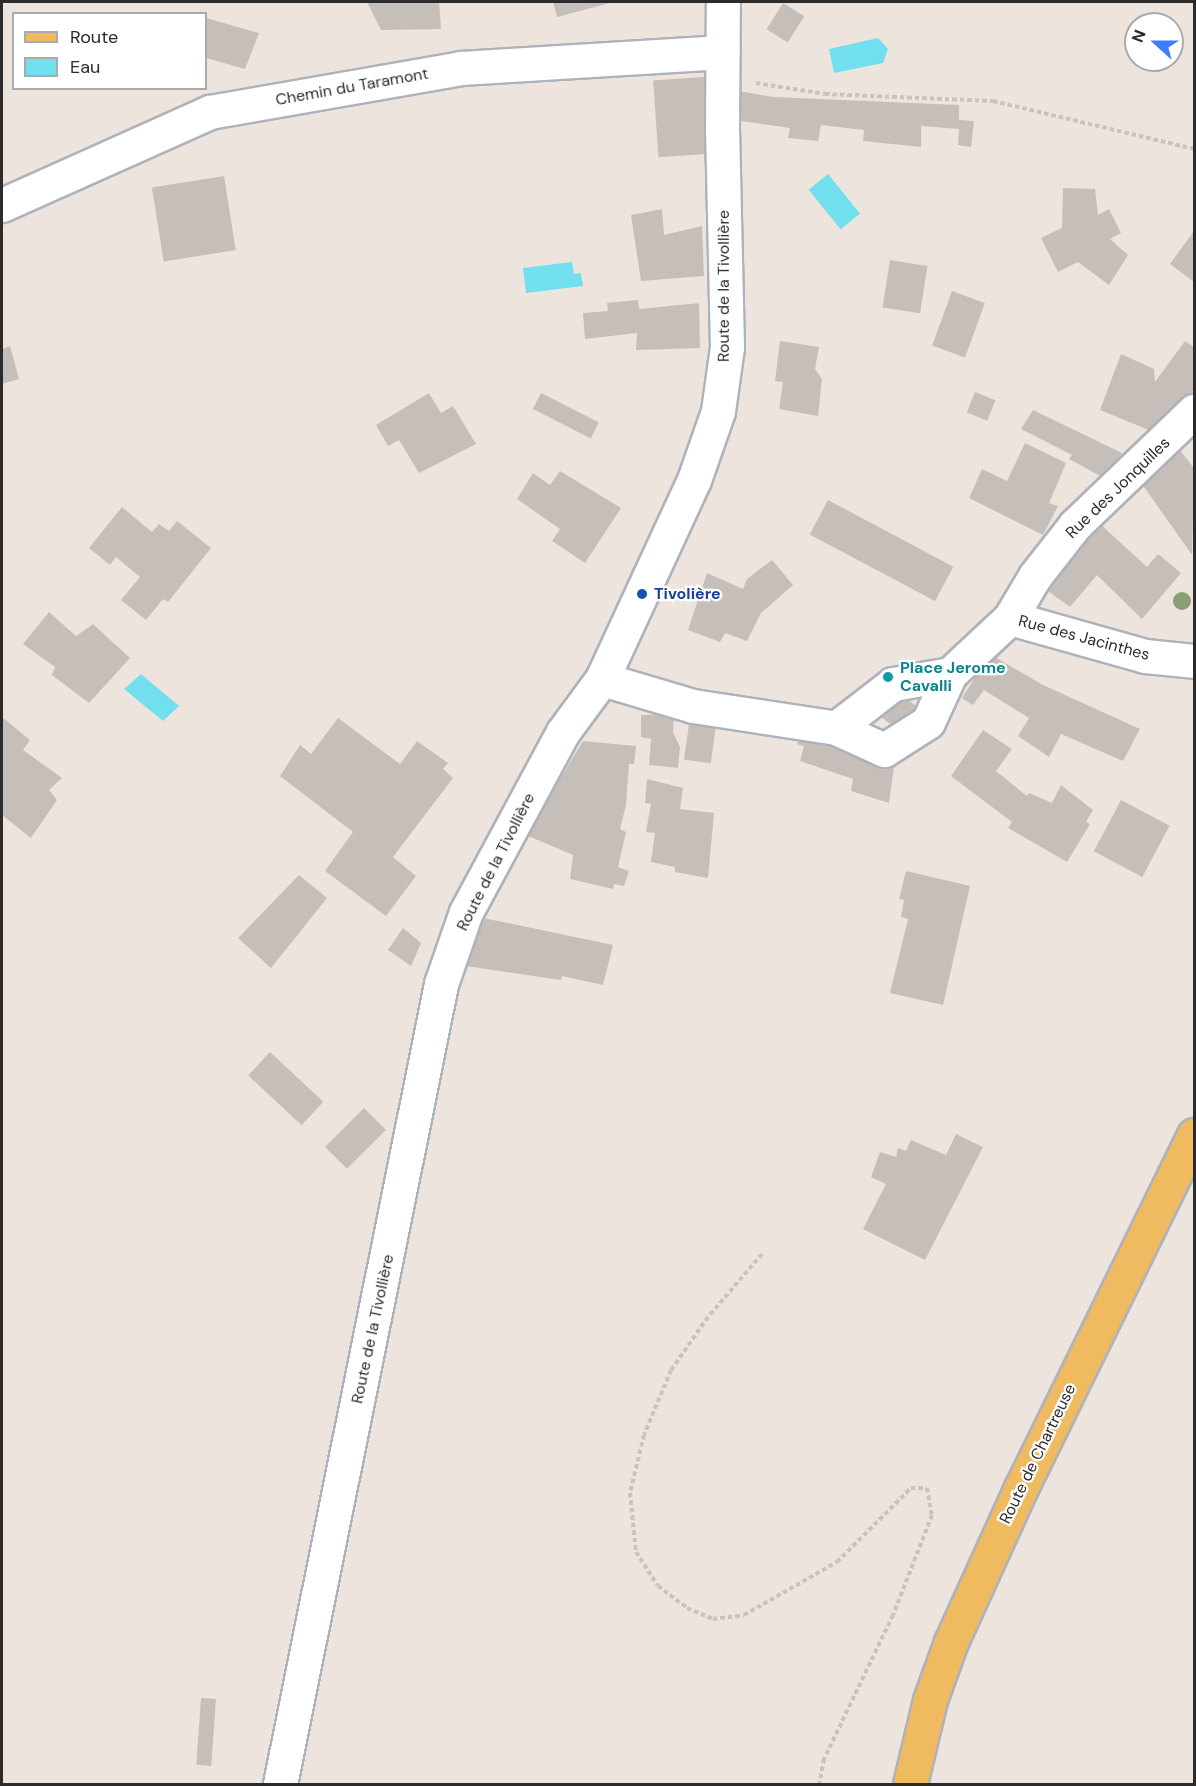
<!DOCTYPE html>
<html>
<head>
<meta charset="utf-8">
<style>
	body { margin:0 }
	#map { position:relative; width:1196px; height:1786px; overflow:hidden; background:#ede4de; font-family:"DM Sans",sans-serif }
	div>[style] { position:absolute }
	.water>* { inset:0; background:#71dfee; transform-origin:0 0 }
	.building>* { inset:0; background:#c6bfb9; transform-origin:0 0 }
	.path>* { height:4px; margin-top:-2px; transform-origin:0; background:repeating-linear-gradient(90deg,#c4c4c4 0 4.5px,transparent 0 7.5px) }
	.roads { filter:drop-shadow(2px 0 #aeb2bb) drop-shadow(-2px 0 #aeb2bb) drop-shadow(0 2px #aeb2bb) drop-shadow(0 -2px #aeb2bb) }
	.street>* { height:33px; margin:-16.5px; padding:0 16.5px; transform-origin:16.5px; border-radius:16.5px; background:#fff }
	.primary>* { height:33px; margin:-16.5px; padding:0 16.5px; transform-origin:16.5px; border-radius:16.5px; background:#f0ba60 }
	.trees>* { width:18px; height:18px; margin:-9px; border-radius:50%; background:#88a073 }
	.dots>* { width:16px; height:16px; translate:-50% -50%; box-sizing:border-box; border:3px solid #fff; border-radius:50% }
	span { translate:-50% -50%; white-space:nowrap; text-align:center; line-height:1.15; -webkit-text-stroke:4.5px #fff; paint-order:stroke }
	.street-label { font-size:16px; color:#2b2b2b }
	.transit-label { font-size:16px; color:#164399; font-weight:700 }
	.left { translate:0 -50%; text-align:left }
	.culture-label { font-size:16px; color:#0d838f; font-weight:700 }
	.frame { position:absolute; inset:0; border:3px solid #2b2b2b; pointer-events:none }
	.legend { position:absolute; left:12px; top:12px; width:195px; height:78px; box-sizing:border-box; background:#fff; border:2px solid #aaa; margin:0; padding:8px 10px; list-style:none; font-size:18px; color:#2b2b2b }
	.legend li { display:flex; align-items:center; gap:12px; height:30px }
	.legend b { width:30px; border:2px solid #aaa }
	.north { position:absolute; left:1124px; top:12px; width:60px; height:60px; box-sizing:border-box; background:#fff; border:2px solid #aaa; border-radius:50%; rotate:291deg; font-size:16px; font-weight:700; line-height:24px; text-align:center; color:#2b2b2b }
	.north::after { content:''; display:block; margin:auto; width:21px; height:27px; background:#3f7cf9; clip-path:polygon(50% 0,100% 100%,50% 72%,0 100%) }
</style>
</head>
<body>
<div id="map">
	<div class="water">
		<i style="clip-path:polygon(878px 38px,888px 49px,883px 63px,834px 73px,829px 49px)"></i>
		<i style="left:828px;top:174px;width:51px;height:25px;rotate:51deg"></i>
		<i style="clip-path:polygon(572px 262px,574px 274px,581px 273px,583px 286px,526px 293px,523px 268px)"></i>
		<i style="clip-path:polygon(141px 674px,179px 706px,163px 721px,124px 689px)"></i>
	</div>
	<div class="building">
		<i style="clip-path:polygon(367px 2px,439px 2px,441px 29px,381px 30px)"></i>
		<i style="clip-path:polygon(553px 2px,614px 2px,557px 17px)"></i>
		<i style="left:783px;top:3px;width:25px;height:31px;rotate:32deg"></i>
		<i style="clip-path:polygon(206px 18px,259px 33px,245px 69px,206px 58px)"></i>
		<i style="left:704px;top:77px;width:77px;height:51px;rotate:86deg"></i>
		<i style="clip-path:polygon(739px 91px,773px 97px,959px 105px,959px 120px,974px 121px,971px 147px,958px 145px,959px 129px,921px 126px,921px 147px,863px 141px,864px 130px,821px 125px,818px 141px,788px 138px,790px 128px,734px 120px)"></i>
		<i style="left:224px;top:176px;width:75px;height:73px;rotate:81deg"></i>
		<i style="clip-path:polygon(1063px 188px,1095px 189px,1098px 215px,1109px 209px,1121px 233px,1110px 239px,1128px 255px,1109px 285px,1078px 262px,1058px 272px,1041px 238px,1062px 228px)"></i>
		<i style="clip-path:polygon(662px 209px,664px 235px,702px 226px,704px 276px,641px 281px,631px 215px)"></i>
		<i style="clip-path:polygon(1194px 231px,1194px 282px,1170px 264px)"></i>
		<i style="left:890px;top:260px;width:38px;height:48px;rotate:9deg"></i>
		<i style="left:952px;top:291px;width:35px;height:58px;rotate:20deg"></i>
		<i style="clip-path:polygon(638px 300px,639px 309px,699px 303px,700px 348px,636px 350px,637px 333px,585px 339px,583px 313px,608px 311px,607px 303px)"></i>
		<i style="clip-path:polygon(780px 341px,819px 347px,815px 369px,822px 379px,818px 416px,779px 409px,783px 382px,775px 381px)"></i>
		<i style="clip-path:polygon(1185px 341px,1194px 347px,1194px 389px,1161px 435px,1100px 410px,1121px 354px,1154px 369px,1155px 382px)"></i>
		<i style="clip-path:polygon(10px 346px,19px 379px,2px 384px,2px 349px)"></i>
		<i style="left:975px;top:392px;width:22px;height:22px;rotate:22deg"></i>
		<i style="clip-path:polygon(429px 393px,441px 413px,453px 406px,476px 444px,419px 473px,399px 440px,388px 446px,376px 425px)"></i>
		<i style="left:541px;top:393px;width:65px;height:18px;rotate:27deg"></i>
		<i style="clip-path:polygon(1033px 410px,1122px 453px,1106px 479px,1069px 459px,1072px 455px,1021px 429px)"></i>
		<i style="clip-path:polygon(1025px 443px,1066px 463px,1049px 503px,1058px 506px,1043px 535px,969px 498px,982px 469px,1007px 481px)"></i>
		<i style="clip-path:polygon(1179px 449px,1194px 468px,1192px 555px,1140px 481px)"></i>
		<i style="clip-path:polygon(560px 471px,621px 508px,585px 563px,552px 541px,560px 529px,517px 499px,533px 473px,550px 485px)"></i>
		<i style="left:828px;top:500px;width:142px;height:39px;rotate:28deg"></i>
		<i style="clip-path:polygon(122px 507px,152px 532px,159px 524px,169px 531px,177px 521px,211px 548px,168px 602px,163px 599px,146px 620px,121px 600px,140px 577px,116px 557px,110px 565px,89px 548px)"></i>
		<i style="clip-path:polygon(1098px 522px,1147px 567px,1158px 554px,1181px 573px,1142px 619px,1097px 575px,1070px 607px,1041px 586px)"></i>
		<i style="clip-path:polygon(772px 560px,793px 585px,761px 613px,747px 641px,725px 633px,720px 642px,688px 630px,707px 573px,743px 589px,747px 579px)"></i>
		<i style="clip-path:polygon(49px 612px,76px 636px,93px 624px,130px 658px,89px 703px,52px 675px,55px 667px,23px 644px)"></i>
		<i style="clip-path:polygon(990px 654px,1043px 685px,1140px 729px,1123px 761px,1061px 734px,1049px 757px,1018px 736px,1029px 718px,984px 690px,973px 705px,962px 698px)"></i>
		<i style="clip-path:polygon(902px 694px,918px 708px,894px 727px,880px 716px)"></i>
		<i style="clip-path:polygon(674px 714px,673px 732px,680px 747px,678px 768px,649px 765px,651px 739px,641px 737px,641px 715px)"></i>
		<i style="clip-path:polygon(2px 717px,30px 740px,23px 750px,62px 778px,49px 790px,57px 800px,31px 838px,2px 815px)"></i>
		<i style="left:690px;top:717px;width:27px;height:43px;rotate:8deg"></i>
		<i style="clip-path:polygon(338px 718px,400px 764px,417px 741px,448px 763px,443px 769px,453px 778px,393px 857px,416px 876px,386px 916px,325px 871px,353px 832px,280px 776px,300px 745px,311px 754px)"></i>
		<i style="clip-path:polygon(983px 730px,1012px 749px,996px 771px,1027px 796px,1029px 793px,1052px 803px,1061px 785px,1093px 810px,1086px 822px,1090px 824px,1067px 862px,1008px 828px,1012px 822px,951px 776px)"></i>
		<i style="clip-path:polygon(801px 739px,895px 759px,889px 803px,851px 791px,853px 779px,800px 761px,804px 746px,797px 744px)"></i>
		<i style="clip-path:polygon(583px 741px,636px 746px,634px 764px,629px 764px,626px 805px,620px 829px,626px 832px,618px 867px,629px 871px,624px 886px,614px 884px,613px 889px,570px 879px,573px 855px,526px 835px)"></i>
		<i style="clip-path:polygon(647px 779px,683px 788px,680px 809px,714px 813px,708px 878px,675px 872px,675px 867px,651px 862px,655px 833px,646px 832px,651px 804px,645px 803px)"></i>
		<i style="left:1121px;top:800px;width:55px;height:58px;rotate:28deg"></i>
		<i style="clip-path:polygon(906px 871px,970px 886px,943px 1005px,890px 993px,908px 919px,901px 917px,904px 900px,899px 899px)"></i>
		<i style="clip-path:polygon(299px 875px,327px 898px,271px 968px,238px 938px)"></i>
		<i style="clip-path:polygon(479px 917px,613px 945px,603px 985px,562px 976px,561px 980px,466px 966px)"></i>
		<i style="clip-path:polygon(403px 928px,421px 943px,411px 966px,388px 950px)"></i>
		<i style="left:270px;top:1052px;width:73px;height:32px;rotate:43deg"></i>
		<i style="left:364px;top:1108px;width:31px;height:55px;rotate:45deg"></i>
		<i style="clip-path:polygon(956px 1134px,983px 1147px,925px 1260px,863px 1229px,886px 1184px,871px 1177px,880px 1152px,896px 1157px,898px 1148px,906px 1151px,911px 1140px,946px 1155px)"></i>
		<i style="left:201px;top:1698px;width:15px;height:67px;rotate:4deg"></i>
	</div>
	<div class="path">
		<i style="left:756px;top:83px;width:70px;rotate:9.1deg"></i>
		<i style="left:825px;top:94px;width:168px;rotate:2.4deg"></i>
		<i style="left:993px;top:101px;width:207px;rotate:13.4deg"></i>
		<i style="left:762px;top:1254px;width:83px;rotate:130.6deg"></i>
		<i style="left:708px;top:1317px;width:65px;rotate:124.9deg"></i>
		<i style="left:671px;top:1370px;width:70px;rotate:112.6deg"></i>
		<i style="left:644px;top:1435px;width:60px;rotate:103.6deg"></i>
		<i style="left:630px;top:1493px;width:59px;rotate:84.2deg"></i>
		<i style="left:636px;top:1552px;width:40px;rotate:57.1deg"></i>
		<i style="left:658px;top:1586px;width:36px;rotate:37deg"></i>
		<i style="left:687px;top:1608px;width:28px;rotate:23deg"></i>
		<i style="left:713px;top:1619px;width:31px;rotate:-7deg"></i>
		<i style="left:744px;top:1615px;width:107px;rotate:-29.7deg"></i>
		<i style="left:837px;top:1562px;width:105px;rotate:-45deg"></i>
		<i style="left:911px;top:1488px;width:16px"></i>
		<i style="left:927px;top:1488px;width:27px;rotate:80deg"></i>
		<i style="left:932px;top:1515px;width:107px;rotate:111.3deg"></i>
		<i style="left:893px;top:1615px;width:160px;rotate:115.6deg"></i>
		<i style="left:824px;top:1759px;width:25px;rotate:101deg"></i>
	</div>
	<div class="roads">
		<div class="street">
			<i style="left:2px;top:205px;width:228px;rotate:-24.1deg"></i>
			<i style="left:210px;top:112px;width:255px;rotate:-9.9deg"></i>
			<i style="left:461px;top:68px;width:262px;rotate:-3.5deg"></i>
			<i style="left:1010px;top:618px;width:140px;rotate:15.7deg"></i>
			<i style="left:1145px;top:656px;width:49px;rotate:5.8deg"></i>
			<i style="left:602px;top:679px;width:95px;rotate:16.5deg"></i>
			<i style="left:693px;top:706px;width:145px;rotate:8.7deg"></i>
			<i style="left:836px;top:728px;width:53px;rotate:24.6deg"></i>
			<i style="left:884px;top:750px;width:52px;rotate:-32.5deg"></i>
			<i style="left:928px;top:722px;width:53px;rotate:-65.4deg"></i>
			<i style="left:950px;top:674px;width:82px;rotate:-43deg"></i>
			<i style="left:1010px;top:618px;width:49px;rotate:-59.2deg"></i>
			<i style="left:1035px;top:576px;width:65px;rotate:-51.9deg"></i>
			<i style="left:1075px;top:525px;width:165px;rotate:-43.8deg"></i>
			<i style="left:836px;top:728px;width:72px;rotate:-37.7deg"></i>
			<i style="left:893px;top:684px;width:58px;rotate:-10deg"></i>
			<i style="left:280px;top:1784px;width:816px;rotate:-78.62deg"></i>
			<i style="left:441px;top:984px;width:76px;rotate:-70.9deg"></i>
			<i style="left:466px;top:912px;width:204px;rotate:-61.7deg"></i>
			<i style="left:563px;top:732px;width:66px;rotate:-53.7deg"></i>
			<i style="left:602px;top:679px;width:219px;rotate:-65.2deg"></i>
			<i style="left:694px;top:480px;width:73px;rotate:-70.8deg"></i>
			<i style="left:718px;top:411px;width:65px;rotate:-82deg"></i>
			<i style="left:727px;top:347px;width:217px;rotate:-91.3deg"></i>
			<i style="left:722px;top:130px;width:128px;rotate:-89.6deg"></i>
		</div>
		<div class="primary">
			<i style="left:910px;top:1784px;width:86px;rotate:-76.6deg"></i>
			<i style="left:930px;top:1700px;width:62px;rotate:-70.1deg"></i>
			<i style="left:951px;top:1642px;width:169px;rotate:-65.6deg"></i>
			<i style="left:1021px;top:1488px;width:393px;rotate:-63.9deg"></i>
		</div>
	</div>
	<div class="trees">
		<i style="left:1182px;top:601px"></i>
	</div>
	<div class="dots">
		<i style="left:642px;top:594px;background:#1a4fb4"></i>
		<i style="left:888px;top:677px;background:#0f9aa8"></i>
	</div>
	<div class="street-label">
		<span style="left:352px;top:87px;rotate:-10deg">Chemin du Taramont</span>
		<span style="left:724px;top:286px;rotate:-90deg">Route de la Tivollière</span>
		<span style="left:1118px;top:488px;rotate:-44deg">Rue des Jonquilles</span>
		<span style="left:1084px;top:638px;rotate:15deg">Rue des Jacinthes</span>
		<span style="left:496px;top:862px;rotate:-63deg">Route de la Tivollière</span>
		<span style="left:373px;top:1329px;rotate:-78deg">Route de la Tivollière</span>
		<span style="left:1038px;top:1454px;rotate:-64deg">Route de Chartreuse</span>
	</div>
	<div class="transit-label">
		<span class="left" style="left:654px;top:594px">Tivolière</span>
	</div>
	<div class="culture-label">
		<span class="left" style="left:900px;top:677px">Place Jerome<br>Cavalli</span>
	</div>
	<div class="frame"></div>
	<ul class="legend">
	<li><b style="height:8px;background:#f0ba60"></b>Route</li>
	<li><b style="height:16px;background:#71dfee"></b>Eau</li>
	</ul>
	<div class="north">N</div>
</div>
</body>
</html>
